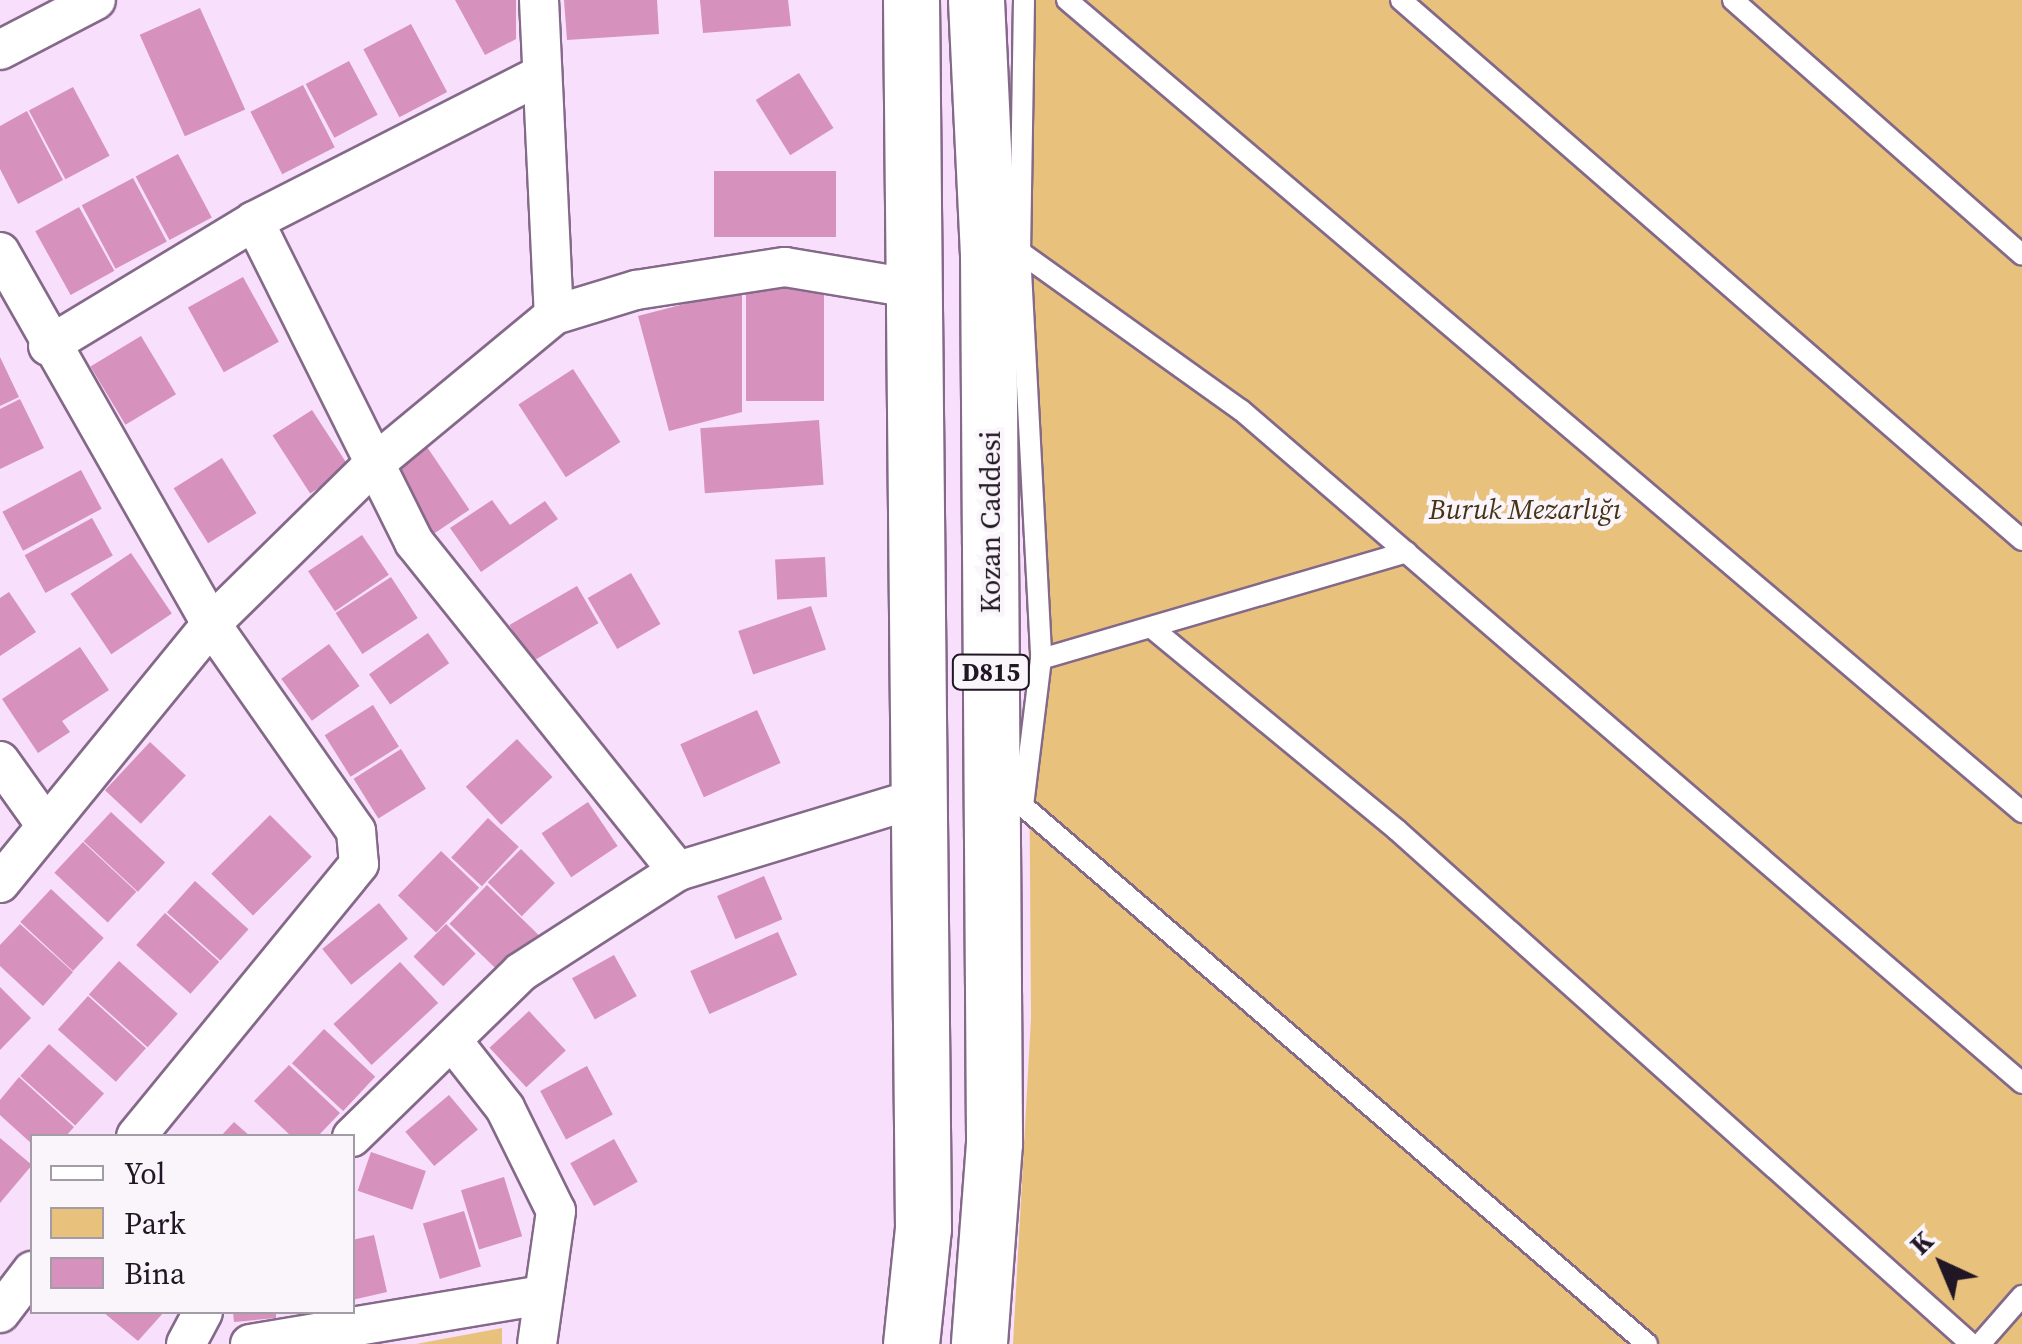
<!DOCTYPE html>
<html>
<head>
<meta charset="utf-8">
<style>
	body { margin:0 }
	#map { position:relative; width:2022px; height:1344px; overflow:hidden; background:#f8dffc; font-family:"Source Serif 4",serif }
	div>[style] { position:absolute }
	.green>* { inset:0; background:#e8c27d }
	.building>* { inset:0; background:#d691bd; transform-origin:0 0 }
	.roads { filter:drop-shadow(2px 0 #846989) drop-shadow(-2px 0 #846989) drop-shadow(0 2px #846989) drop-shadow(0 -2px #846989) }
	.lane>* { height:20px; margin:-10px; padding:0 10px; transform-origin:10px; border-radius:10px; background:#fff }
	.street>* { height:38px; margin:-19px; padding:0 19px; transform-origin:19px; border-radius:19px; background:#fff }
	.highway>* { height:55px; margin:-27.5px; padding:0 27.5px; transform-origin:27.5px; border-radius:27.5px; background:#fff }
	span { translate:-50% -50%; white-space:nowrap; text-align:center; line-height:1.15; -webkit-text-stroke:9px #faf4fb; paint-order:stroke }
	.shield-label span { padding:2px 8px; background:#faf4fb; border:2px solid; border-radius:8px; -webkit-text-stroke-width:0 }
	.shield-label { font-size:25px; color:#211623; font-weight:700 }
	.park-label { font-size:28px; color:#453415; font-style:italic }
	.street-label { font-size:28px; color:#211623 }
	.legend { position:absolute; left:30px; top:1134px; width:325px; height:180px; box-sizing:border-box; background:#faf4fb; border:2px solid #a39ba5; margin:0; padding:12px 18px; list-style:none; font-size:30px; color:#211623 }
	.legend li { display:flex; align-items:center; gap:20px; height:50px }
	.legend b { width:50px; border:2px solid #a39ba5 }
	.north { position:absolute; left:1892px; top:1214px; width:100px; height:100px; -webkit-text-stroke:8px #faf4fb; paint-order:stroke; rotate:316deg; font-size:28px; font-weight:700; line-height:40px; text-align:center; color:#211623 }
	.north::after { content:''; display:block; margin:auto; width:35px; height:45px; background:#211623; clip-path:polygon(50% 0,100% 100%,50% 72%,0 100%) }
</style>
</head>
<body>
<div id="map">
	<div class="green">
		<i style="clip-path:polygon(1024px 0,2022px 0,2022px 1344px,1013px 1344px,1031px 1018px)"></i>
		<i style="clip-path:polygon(502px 1328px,502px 1344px,416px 1344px)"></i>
	</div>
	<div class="building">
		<i style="clip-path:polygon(455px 0,516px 0,516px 39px,485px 55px)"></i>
		<i style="clip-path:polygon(564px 0,657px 0,659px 34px,567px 40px)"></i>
		<i style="clip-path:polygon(700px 0,788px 0,791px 26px,703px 33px)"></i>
		<i style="left:200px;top:8px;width:111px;height:66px;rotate:66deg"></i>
		<i style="left:411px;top:24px;width:77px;height:54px;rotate:62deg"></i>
		<i style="left:349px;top:61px;width:61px;height:49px;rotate:62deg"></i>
		<i style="left:799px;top:73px;width:65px;height:51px;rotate:58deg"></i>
		<i style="left:303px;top:85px;width:70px;height:59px;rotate:63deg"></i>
		<i style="left:73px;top:87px;width:78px;height:50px;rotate:62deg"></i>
		<i style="clip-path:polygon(27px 111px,63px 180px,18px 204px,0 169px,0 126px)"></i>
		<i style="left:178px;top:154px;width:72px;height:48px;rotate:62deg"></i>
		<i style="left:714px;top:171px;width:122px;height:66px"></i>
		<i style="left:133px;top:178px;width:72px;height:58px;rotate:62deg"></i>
		<i style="left:79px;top:207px;width:73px;height:50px;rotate:61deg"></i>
		<i style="left:243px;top:277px;width:74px;height:63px;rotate:61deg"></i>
		<i style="left:746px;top:288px;width:78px;height:113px"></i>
		<i style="clip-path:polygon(742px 289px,742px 412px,669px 431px,638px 316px)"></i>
		<i style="left:141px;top:336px;width:68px;height:59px;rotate:59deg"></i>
		<i style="clip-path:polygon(0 357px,19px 397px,0 406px)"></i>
		<i style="left:573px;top:369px;width:87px;height:65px;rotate:57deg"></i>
		<i style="clip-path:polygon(20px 399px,44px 448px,0 469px,0 409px)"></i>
		<i style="left:312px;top:410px;width:69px;height:47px;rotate:57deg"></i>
		<i style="left:819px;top:420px;width:65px;height:119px;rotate:86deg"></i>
		<i style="left:423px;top:441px;width:83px;height:47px;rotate:56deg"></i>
		<i style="left:222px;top:458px;width:65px;height:57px;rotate:58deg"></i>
		<i style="left:81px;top:470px;width:44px;height:89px;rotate:62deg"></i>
		<i style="clip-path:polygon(492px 500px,510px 525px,545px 501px,558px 519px,481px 572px,450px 528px)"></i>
		<i style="left:92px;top:518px;width:43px;height:77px;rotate:61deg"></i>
		<i style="left:362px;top:535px;width:48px;height:65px;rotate:56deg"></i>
		<i style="left:131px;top:553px;width:73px;height:73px;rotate:56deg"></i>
		<i style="left:825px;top:557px;width:40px;height:50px;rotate:87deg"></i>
		<i style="left:631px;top:573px;width:59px;height:50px;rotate:60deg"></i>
		<i style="left:391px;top:577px;width:49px;height:66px;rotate:57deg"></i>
		<i style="left:577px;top:586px;width:43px;height:78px;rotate:60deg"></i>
		<i style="clip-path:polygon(9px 592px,36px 632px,0 656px,0 598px)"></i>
		<i style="left:811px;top:606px;width:46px;height:77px;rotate:71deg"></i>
		<i style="left:428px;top:633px;width:37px;height:72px;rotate:55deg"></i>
		<i style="left:329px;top:644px;width:52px;height:59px;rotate:54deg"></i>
		<i style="clip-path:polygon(80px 647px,109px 690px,62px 721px,70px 732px,38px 753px,2px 699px)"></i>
		<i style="left:373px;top:705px;width:49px;height:57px;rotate:58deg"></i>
		<i style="left:757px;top:710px;width:58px;height:84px;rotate:66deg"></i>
		<i style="left:517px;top:739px;width:52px;height:70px;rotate:47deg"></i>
		<i style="left:150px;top:742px;width:49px;height:66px;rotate:43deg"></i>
		<i style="left:401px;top:749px;width:47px;height:56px;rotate:58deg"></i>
		<i style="left:588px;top:802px;width:53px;height:56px;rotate:56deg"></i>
		<i style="left:111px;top:812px;width:74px;height:40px;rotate:43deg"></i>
		<i style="left:270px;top:815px;width:59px;height:83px;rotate:45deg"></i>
		<i style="left:488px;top:818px;width:42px;height:54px;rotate:43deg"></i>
		<i style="left:83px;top:842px;width:73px;height:42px;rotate:43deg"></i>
		<i style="left:521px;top:849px;width:48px;height:47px;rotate:45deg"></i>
		<i style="left:441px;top:851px;width:53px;height:62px;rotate:44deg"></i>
		<i style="left:764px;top:876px;width:47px;height:51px;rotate:67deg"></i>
		<i style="left:195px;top:881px;width:72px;height:42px;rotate:42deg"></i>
		<i style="left:487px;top:885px;width:74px;height:54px;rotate:44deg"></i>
		<i style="left:51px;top:889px;width:72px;height:45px;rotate:43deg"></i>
		<i style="left:379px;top:903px;width:46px;height:73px;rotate:51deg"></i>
		<i style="left:165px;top:913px;width:73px;height:43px;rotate:42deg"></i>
		<i style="clip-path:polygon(20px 924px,73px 972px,43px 1006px,0 966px,0 945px)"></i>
		<i style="left:446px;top:924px;width:42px;height:46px;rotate:45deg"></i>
		<i style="left:778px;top:932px;width:47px;height:96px;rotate:66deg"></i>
		<i style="left:614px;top:955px;width:47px;height:48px;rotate:61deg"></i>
		<i style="left:119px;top:961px;width:79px;height:45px;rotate:42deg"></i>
		<i style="left:400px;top:962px;width:56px;height:91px;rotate:47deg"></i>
		<i style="clip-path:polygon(0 987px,31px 1018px,0 1050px)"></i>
		<i style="left:88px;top:996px;width:78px;height:45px;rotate:42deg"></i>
		<i style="left:529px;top:1011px;width:54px;height:54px;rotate:47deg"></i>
		<i style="left:324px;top:1029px;width:70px;height:47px;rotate:43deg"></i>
		<i style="left:49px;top:1044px;width:74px;height:43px;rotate:42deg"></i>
		<i style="clip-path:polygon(289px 1065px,340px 1113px,318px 1136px,291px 1136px,254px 1101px)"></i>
		<i style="left:587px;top:1066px;width:55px;height:53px;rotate:62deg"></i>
		<i style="clip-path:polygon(19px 1077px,74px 1127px,66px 1136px,32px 1136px,32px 1144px,0 1115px,0 1100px)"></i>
		<i style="left:449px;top:1095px;width:45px;height:57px;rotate:50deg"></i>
		<i style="clip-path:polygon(234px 1122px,250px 1136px,221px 1136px)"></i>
		<i style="clip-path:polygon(0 1138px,32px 1165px,0 1203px)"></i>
		<i style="left:614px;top:1139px;width:49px;height:50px;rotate:61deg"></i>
		<i style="left:371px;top:1152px;width:58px;height:41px;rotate:19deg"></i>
		<i style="left:504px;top:1177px;width:62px;height:45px;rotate:73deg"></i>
		<i style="left:464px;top:1211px;width:58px;height:43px;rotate:73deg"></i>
		<i style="clip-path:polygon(374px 1235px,387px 1292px,352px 1300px,352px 1240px)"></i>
		<i style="clip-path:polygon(103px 1312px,164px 1312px,138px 1341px)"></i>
		<i style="clip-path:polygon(233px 1312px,276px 1312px,276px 1318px,234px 1322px)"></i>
	</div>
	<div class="roads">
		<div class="lane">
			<i style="left:1024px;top:0;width:252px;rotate:90.9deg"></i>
			<i style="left:1020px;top:252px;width:408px;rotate:87deg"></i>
			<i style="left:1041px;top:659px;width:148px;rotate:97deg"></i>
			<i style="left:1023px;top:806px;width:824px;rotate:40.77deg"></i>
			<i style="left:1067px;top:0;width:1254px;rotate:40.37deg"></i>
			<i style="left:1401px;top:0;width:823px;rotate:41.01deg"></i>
			<i style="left:1733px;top:0;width:385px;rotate:41.4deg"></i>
			<i style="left:1020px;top:252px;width:272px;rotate:35.6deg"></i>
			<i style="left:1241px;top:410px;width:1031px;rotate:40.75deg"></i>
			<i style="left:1152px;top:628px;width:318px;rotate:39.5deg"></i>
			<i style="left:1397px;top:830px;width:771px;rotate:41.84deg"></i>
			<i style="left:1041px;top:659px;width:381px;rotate:-16.3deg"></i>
			<i style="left:1980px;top:1344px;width:64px;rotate:-48.8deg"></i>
		</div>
		<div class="street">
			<i style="left:539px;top:0;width:315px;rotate:87.3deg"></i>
			<i style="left:0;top:50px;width:108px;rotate:-27.5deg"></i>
			<i style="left:254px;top:221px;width:359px;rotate:63.5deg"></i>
			<i style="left:414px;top:542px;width:422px;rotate:51.3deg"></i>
			<i style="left:678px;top:871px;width:254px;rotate:-16.9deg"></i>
			<i style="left:0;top:252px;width:428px;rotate:60.4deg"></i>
			<i style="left:211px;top:624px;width:253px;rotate:55deg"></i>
			<i style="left:356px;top:831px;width:33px;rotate:85deg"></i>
			<i style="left:359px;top:864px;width:352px;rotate:129.3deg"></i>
			<i style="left:48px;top:346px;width:241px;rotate:-31.2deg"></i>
			<i style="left:254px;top:221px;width:321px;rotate:-27deg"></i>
			<i style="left:0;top:761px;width:77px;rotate:54.5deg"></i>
			<i style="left:0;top:883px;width:334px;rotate:-50.8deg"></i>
			<i style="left:211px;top:624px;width:227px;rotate:-44.5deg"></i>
			<i style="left:373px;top:465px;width:235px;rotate:-39.6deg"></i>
			<i style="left:554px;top:315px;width:86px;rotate:-17deg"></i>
			<i style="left:636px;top:290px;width:151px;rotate:-8.8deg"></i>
			<i style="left:785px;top:267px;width:134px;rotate:9.5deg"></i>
			<i style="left:454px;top:1043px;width:83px;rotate:51.9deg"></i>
			<i style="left:505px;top:1108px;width:115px;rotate:63.7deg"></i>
			<i style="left:556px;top:1211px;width:134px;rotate:98.1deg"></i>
			<i style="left:352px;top:1137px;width:236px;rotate:-44.3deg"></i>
			<i style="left:521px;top:972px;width:187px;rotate:-32.8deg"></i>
			<i style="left:0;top:1313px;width:53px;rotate:-52.7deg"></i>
			<i style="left:186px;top:1344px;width:36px;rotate:-62deg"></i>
			<i style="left:250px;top:1344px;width:292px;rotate:-9.5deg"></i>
		</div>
		<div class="highway">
			<i style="left:911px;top:0;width:1228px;rotate:89.44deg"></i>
			<i style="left:923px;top:1228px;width:117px;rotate:95.9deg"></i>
			<i style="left:976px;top:0;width:254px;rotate:87.3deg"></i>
			<i style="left:988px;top:254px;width:889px;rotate:89.61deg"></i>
			<i style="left:994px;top:1143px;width:202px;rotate:94.3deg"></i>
		</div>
	</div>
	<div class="shield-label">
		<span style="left:991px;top:672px">D815</span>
	</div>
	<div class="park-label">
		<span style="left:1525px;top:509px">Buruk Mezarlığı</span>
	</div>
	<div class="street-label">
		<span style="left:990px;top:522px;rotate:-90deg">Kozan Caddesi</span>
	</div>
	<ul class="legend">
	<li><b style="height:12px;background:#fff"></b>Yol</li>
	<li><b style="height:28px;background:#e8c27d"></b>Park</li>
	<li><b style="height:28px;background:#d691bd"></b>Bina</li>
	</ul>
	<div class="north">K</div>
</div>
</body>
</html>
